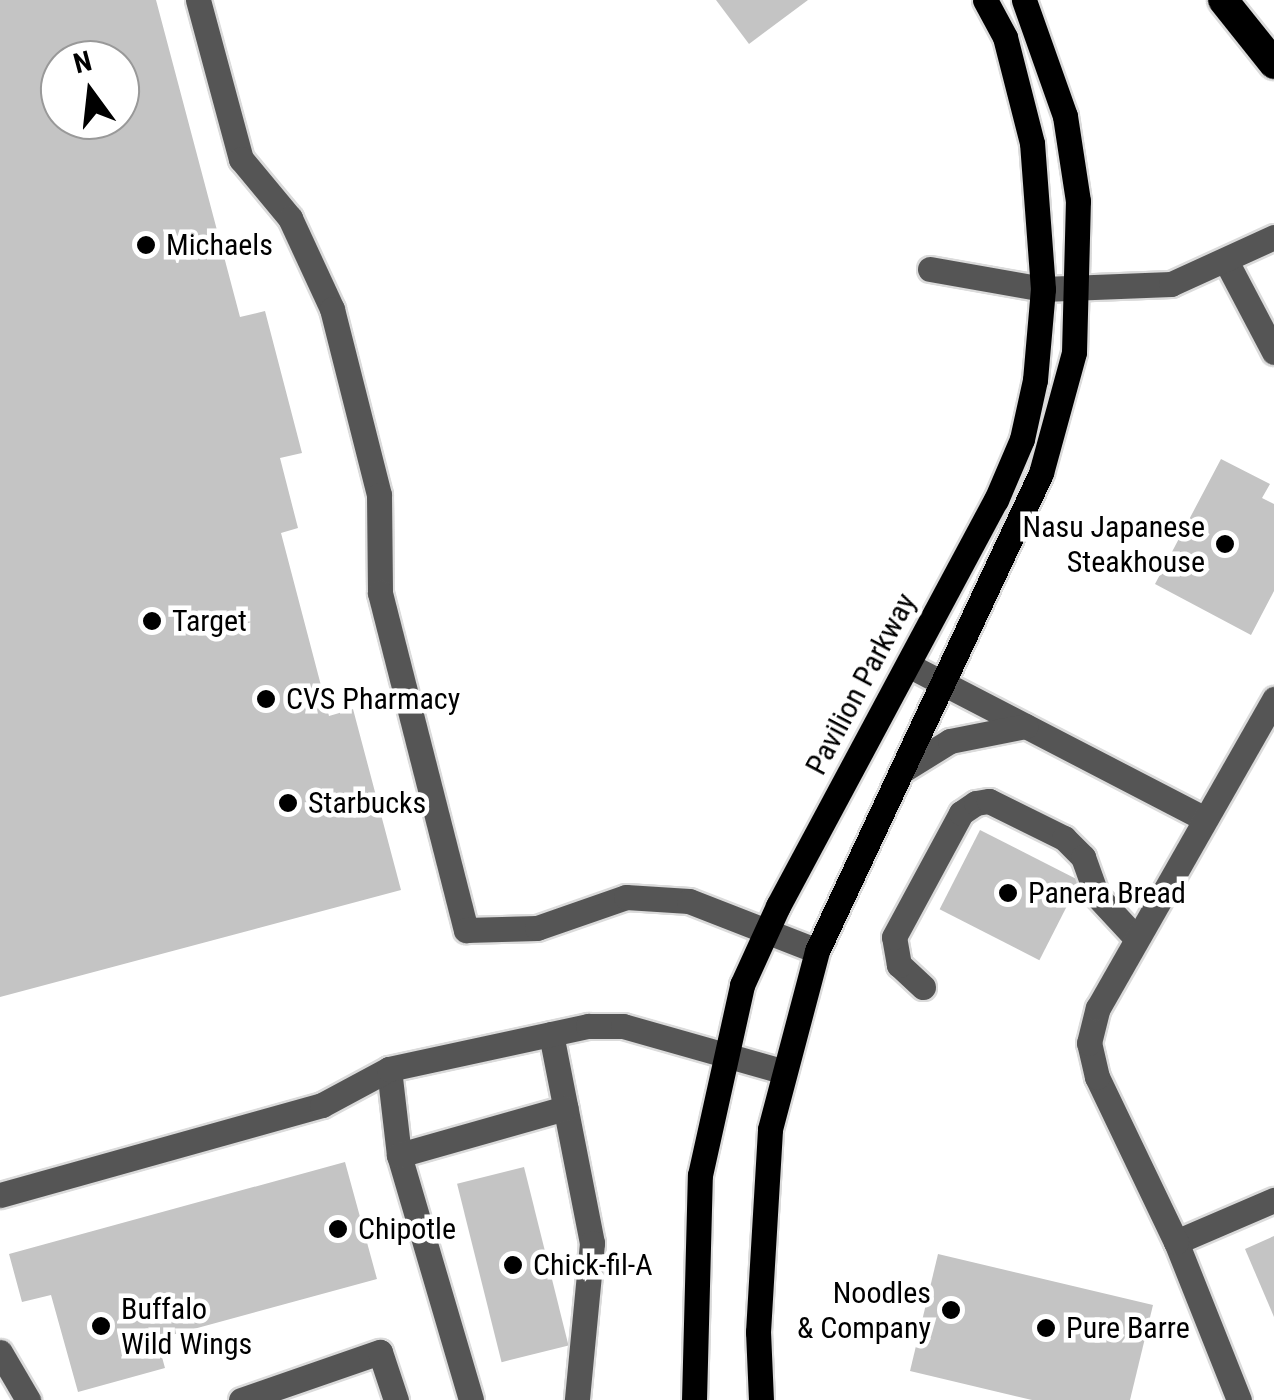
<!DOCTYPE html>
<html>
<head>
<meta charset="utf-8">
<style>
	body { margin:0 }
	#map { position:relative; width:1274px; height:1400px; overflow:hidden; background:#fff; font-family:"Roboto Condensed",sans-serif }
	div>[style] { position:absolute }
	.building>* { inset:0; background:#c4c4c4; transform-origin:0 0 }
	.roads { filter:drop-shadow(2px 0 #dbdbdb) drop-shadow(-2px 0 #dbdbdb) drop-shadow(0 2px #dbdbdb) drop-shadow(0 -2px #dbdbdb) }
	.minor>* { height:25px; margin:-12.5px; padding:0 12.5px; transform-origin:12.5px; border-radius:12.5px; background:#555 }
	.major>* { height:25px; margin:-12.5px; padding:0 12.5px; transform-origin:12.5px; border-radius:12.5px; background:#000 }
	.highway>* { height:30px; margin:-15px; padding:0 15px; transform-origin:15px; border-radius:15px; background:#000 }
	.dots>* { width:28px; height:28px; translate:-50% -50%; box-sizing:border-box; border:5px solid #fff; border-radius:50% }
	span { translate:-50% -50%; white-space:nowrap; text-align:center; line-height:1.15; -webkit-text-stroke:9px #fff; paint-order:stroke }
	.poi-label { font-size:30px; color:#000 }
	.left { translate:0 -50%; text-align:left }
	.right { translate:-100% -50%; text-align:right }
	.street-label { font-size:30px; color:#000 }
	.north { position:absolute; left:40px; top:40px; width:100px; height:100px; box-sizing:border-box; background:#fff; border:2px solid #999; border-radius:50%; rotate:345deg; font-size:28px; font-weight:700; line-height:40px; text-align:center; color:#000 }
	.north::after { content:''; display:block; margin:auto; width:35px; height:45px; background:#000; clip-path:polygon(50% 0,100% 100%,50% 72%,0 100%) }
</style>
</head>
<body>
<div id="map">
	<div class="building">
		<i style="clip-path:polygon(evenodd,0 0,156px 0,240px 317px,265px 311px,302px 453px,280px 458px,298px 528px,281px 533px,329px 716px,353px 709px,401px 890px,0 997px,0 0,60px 60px,120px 60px,120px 120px,60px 120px,60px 60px)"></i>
		<i style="clip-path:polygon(716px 0,808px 0,749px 44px)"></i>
		<i style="clip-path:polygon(1221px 459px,1270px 484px,1262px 498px,1274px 504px,1274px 591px,1251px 635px,1155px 584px)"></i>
		<i style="left:980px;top:830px;width:112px;height:89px;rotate:27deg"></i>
		<i style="clip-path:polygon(345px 1162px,377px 1279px,157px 1339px,165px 1368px,78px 1392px,51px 1295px,22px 1302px,9px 1254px)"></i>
		<i style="left:524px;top:1167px;width:184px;height:69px;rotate:76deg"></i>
		<i style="clip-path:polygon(1274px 1236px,1274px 1317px,1245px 1249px)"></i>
		<i style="clip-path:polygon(938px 1254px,1153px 1305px,1130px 1400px,1032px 1400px,910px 1371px)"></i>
	</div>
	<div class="roads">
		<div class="minor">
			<i style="left:198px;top:0;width:165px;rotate:74.9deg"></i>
			<i style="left:241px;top:159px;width:77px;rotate:50.3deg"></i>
			<i style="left:290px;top:218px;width:100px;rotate:65.2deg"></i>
			<i style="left:332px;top:309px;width:192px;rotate:75.8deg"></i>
			<i style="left:379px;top:495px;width:98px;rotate:89.4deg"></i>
			<i style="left:380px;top:593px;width:348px;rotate:75.7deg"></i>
			<i style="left:466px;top:930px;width:71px;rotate:-1.6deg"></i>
			<i style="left:537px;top:928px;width:94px;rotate:-19.2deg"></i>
			<i style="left:626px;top:897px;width:63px;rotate:3.6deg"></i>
			<i style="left:689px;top:901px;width:137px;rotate:21.3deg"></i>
			<i style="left:1226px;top:261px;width:103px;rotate:62.2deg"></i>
			<i style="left:930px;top:269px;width:115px;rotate:10deg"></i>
			<i style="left:1043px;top:289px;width:128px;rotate:-2.2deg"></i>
			<i style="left:1171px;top:284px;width:113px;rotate:-24.5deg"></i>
			<i style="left:908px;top:665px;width:330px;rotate:27.4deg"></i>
			<i style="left:903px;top:770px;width:55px;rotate:-31.7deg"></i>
			<i style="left:950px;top:741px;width:77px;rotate:-11.2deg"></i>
			<i style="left:923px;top:987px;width:33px;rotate:-137deg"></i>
			<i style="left:899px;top:965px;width:28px;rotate:-100deg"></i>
			<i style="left:894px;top:937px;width:141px;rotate:-61.6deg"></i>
			<i style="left:961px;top:813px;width:18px;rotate:-34deg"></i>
			<i style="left:976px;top:803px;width:13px;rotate:-9deg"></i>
			<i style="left:989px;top:801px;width:84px;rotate:26.3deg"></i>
			<i style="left:1064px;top:838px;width:27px;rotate:45deg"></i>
			<i style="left:1083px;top:857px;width:41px;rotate:70.3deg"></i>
			<i style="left:1097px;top:896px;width:57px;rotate:47.1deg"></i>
			<i style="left:551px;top:1034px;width:213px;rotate:78.9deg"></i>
			<i style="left:592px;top:1243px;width:158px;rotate:95.5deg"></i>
			<i style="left:389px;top:1069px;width:87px;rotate:83.4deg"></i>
			<i style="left:399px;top:1155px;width:255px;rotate:73.6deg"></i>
			<i style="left:399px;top:1155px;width:173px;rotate:-15.8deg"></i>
			<i style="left:0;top:1195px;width:334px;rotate:-15.6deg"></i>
			<i style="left:322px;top:1105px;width:76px;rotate:-28.2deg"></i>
			<i style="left:389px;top:1069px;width:204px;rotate:-12.2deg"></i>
			<i style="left:588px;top:1026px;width:35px"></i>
			<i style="left:623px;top:1026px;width:165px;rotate:15.8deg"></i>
			<i style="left:1176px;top:1242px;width:107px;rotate:-23.2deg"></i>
			<i style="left:0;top:1352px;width:56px;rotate:59.7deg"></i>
			<i style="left:241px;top:1400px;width:147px;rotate:-19.1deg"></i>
			<i style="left:380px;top:1352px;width:51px;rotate:71.6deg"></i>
			<i style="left:1239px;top:1400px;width:170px;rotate:-111.7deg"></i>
			<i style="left:1176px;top:1242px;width:183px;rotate:-115.6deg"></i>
			<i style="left:1097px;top:1077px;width:35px;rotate:-103deg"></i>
			<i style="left:1089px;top:1043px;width:36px;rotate:-76deg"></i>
			<i style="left:1098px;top:1008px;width:356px;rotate:-60.3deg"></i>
		</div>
		<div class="major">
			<i style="left:694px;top:1400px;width:225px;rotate:-88.5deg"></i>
			<i style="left:700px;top:1175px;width:195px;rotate:-77.5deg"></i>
			<i style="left:742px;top:985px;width:87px;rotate:-65.5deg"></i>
			<i style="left:778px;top:906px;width:461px;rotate:-61.8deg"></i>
			<i style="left:996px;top:500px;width:66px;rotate:-66.9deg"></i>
			<i style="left:1022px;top:439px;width:60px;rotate:-77.6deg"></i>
			<i style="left:1035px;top:380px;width:91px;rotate:-85deg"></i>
			<i style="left:1043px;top:289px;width:146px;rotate:-94.3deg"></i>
			<i style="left:1032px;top:143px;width:109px;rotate:-104.3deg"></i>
			<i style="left:1005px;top:37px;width:42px;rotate:-118.4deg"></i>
			<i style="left:761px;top:1400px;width:68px;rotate:-92.5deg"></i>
			<i style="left:758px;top:1332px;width:203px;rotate:-86.6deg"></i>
			<i style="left:770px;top:1129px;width:184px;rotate:-75.2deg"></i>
			<i style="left:817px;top:951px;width:528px;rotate:-64.89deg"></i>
			<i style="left:1041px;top:473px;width:125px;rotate:-74.7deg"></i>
			<i style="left:1074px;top:352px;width:151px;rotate:-88.5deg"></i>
			<i style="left:1078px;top:201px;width:86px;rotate:-98.7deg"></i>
			<i style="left:1065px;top:116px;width:123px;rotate:-109.5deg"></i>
		</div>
		<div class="highway">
			<i style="left:1223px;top:0;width:82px;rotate:51.4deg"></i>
		</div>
	</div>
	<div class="dots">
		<i style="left:146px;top:245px;background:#000"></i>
		<i style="left:1225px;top:544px;background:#000"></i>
		<i style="left:152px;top:621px;background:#000"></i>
		<i style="left:266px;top:699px;background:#000"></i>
		<i style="left:288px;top:803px;background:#000"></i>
		<i style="left:1008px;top:893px;background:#000"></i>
		<i style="left:338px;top:1229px;background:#000"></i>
		<i style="left:513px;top:1265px;background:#000"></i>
		<i style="left:951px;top:1310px;background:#000"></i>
		<i style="left:101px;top:1326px;background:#000"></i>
		<i style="left:1046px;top:1328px;background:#000"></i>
	</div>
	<div class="poi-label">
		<span class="left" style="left:166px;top:245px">Michaels</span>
		<span class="right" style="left:1205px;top:544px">Nasu Japanese<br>Steakhouse</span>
		<span class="left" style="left:172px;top:621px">Target</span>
		<span class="left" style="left:286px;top:699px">CVS Pharmacy</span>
		<span class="left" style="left:308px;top:803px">Starbucks</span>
		<span class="left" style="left:1028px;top:893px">Panera Bread</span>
		<span class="left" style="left:358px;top:1229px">Chipotle</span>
		<span class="left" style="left:533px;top:1265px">Chick-fil-A</span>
		<span class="right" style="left:931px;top:1310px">Noodles<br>&amp; Company</span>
		<span class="left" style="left:121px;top:1326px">Buffalo<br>Wild Wings</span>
		<span class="left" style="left:1066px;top:1328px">Pure Barre</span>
	</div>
	<div class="street-label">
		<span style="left:861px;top:684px;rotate:-62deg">Pavilion Parkway</span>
	</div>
	<div class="north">N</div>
</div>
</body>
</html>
